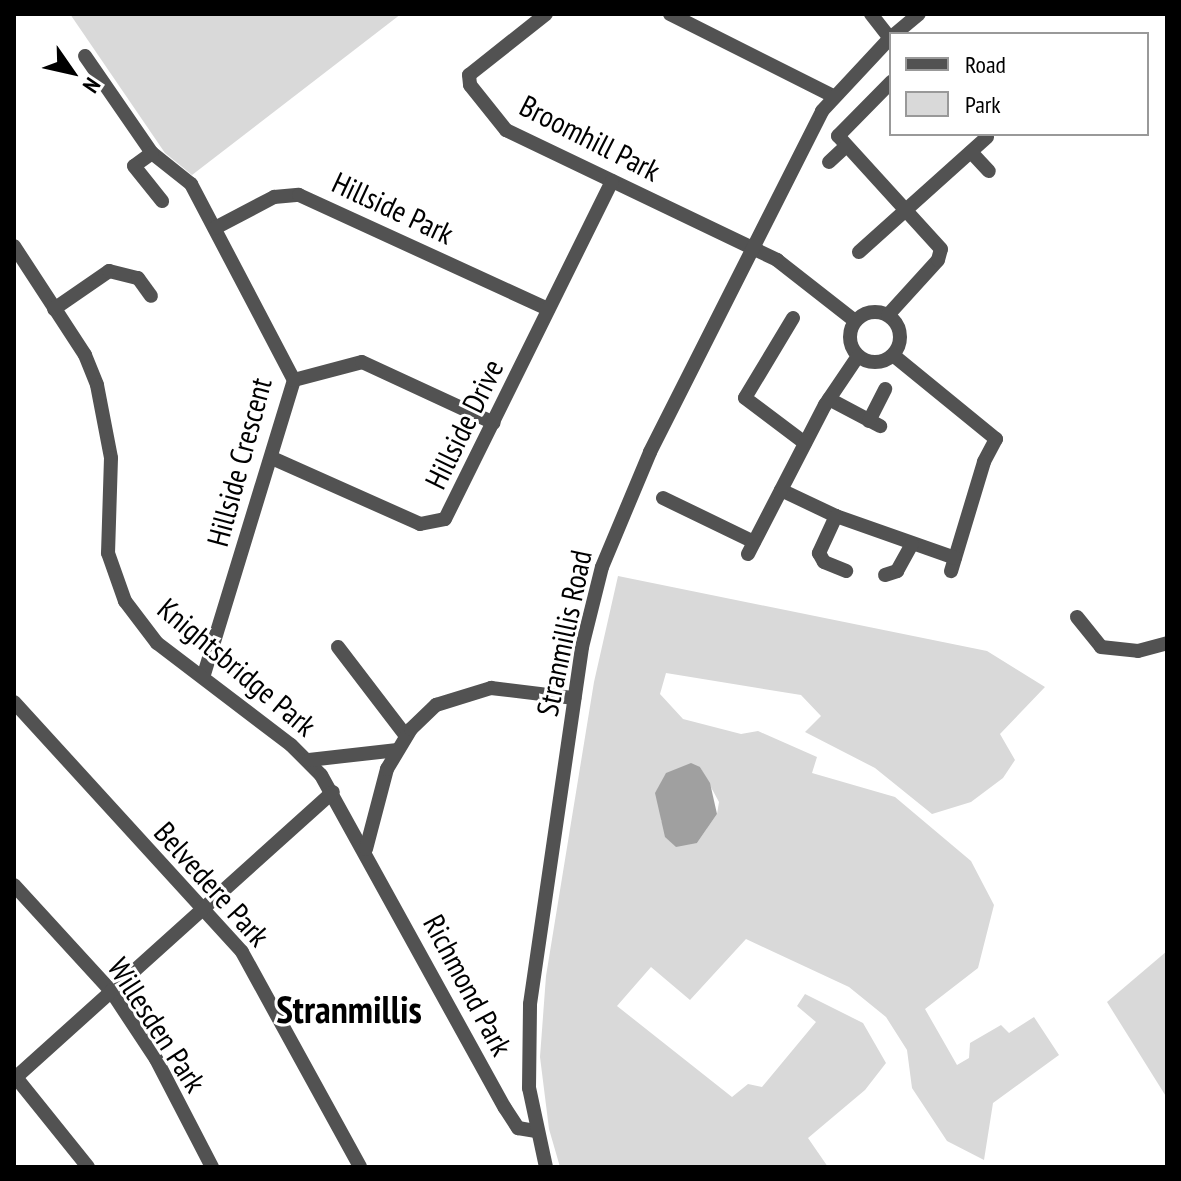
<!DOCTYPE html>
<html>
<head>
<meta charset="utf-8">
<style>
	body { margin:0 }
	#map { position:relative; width:1181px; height:1181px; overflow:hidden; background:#fff; font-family:"PT Sans Narrow",sans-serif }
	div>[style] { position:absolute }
	.green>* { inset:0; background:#d9d9d9 }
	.water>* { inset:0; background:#a0a0a0 }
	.minor>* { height:14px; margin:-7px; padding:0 7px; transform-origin:7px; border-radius:7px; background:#525252 }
	.minor>.ring { margin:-7px; padding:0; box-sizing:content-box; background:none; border:14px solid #525252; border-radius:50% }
	span { translate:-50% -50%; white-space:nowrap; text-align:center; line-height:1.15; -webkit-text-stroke:6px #fff; paint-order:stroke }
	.street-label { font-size:30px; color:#000 }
	.district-label { font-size:38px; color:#000; font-weight:700 }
	.frame { position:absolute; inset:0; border:16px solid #000; pointer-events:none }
	.legend { position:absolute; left:889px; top:32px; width:260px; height:104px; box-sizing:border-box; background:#fff; border:2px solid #999; margin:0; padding:10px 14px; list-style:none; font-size:24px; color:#000 }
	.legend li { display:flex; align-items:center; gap:16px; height:40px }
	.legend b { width:40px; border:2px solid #999 }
	.north { position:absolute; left:32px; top:32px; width:80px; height:80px; -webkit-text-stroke:6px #fff; paint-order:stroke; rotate:124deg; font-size:22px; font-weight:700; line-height:32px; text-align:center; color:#000 }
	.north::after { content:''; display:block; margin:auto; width:28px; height:36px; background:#000; clip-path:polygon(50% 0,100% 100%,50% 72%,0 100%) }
</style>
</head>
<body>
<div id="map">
	<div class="green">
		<i style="clip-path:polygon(70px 14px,401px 14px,192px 175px,165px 153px)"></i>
		<i style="clip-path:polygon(evenodd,618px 576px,987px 651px,1045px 687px,1000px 734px,1015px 760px,1003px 778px,971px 802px,932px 814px,875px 768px,805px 732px,821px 716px,801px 695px,666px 673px,660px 694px,683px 719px,741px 734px,758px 731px,817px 757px,812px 773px,895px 797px,971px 861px,994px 905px,978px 968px,925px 1009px,957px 1065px,969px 1058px,970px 1043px,1001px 1025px,1009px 1033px,1034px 1017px,1059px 1055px,993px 1103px,984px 1160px,947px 1141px,912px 1088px,907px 1050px,886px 1017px,849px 987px,746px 939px,690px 1000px,651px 967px,617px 1006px,732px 1097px,748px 1084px,762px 1087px,816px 1022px,797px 1006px,805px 994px,863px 1023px,886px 1063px,865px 1090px,808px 1138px,828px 1167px,560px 1167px,549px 1129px,540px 1057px,546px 976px,594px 682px,618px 576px,700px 767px,719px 802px,717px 814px,697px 843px,661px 821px,661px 806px,700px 767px)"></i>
		<i style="clip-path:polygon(1167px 951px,1167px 1098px,1107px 1002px)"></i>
	</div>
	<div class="water">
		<i style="clip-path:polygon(691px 763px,700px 767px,710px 783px,717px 814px,697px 843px,676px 847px,665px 837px,655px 793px,666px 773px)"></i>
	</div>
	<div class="minor">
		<i style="left:546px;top:14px;width:98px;rotate:141.6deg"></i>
		<i style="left:469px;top:75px;width:10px;rotate:84deg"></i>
		<i style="left:470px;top:85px;width:58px;rotate:51.3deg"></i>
		<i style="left:506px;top:130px;width:301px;rotate:25.6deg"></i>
		<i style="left:777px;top:260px;width:99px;rotate:38deg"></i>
		<i style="left:670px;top:14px;width:182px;rotate:26.7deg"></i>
		<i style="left:871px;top:14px;width:31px;rotate:52deg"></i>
		<i style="left:895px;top:34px;width:31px;rotate:-40deg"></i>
		<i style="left:85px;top:56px;width:118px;rotate:55.4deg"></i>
		<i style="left:152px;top:153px;width:50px;rotate:38.5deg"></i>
		<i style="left:191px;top:184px;width:221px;rotate:62.3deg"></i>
		<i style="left:294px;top:380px;width:311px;rotate:107deg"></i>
		<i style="left:971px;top:152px;width:26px;rotate:47deg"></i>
		<i style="left:152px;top:153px;width:22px;rotate:144deg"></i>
		<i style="left:134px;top:166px;width:45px;rotate:51.3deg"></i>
		<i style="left:829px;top:162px;width:23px;rotate:-43deg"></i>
		<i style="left:215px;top:228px;width:67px;rotate:-27.7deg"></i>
		<i style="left:274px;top:197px;width:25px;rotate:-5deg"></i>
		<i style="left:299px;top:195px;width:274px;rotate:24.6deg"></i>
		<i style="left:14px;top:246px;width:130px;rotate:56.9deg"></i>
		<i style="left:85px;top:355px;width:32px;rotate:68deg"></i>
		<i style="left:97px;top:385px;width:74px;rotate:79.1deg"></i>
		<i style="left:111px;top:458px;width:95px;rotate:91.8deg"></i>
		<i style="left:108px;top:553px;width:51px;rotate:70.5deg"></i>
		<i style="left:125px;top:601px;width:53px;rotate:52.7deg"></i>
		<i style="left:157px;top:643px;width:168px;rotate:37.3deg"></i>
		<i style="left:291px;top:745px;width:42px;rotate:45deg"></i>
		<i style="left:321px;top:775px;width:380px;rotate:61.1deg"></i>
		<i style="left:505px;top:1108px;width:24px;rotate:57deg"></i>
		<i style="left:518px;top:1128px;width:17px;rotate:10deg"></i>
		<i style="left:859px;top:252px;width:172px;rotate:-41.9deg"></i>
		<i style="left:54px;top:309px;width:67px;rotate:-34.6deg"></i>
		<i style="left:109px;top:271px;width:30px;rotate:14deg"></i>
		<i style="left:138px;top:278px;width:22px;rotate:54deg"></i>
		<i class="ring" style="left:850px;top:312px;width:36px;height:36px"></i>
		<i style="left:888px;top:315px;width:74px;rotate:-47.7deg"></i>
		<i style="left:938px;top:260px;width:11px;rotate:-75deg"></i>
		<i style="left:941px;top:249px;width:153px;rotate:-132.3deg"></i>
		<i style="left:838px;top:136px;width:76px;rotate:-45.5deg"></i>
		<i style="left:793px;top:318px;width:93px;rotate:121deg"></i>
		<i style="left:745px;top:398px;width:75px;rotate:36.9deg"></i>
		<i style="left:893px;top:355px;width:133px;rotate:39.2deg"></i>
		<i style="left:996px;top:439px;width:26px;rotate:118deg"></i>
		<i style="left:984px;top:462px;width:114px;rotate:106.8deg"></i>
		<i style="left:294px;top:380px;width:70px;rotate:-14.8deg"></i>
		<i style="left:362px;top:362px;width:145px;rotate:24.8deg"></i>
		<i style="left:829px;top:399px;width:58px;rotate:27.9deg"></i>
		<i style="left:869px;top:421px;width:36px;rotate:-63deg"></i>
		<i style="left:272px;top:458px;width:162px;rotate:24deg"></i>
		<i style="left:420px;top:524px;width:25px;rotate:-11deg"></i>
		<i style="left:445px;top:519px;width:377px;rotate:-63.7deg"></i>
		<i style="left:781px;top:490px;width:61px;rotate:25.3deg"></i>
		<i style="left:836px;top:516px;width:126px;rotate:19.4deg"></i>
		<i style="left:663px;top:498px;width:101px;rotate:25.8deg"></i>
		<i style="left:836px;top:516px;width:41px;rotate:114.7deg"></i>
		<i style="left:819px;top:553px;width:10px;rotate:61deg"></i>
		<i style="left:824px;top:562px;width:24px;rotate:22deg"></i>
		<i style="left:748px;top:554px;width:168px;rotate:-62.7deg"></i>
		<i style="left:825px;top:405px;width:59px;rotate:-56deg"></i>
		<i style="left:885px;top:575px;width:13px;rotate:-18deg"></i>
		<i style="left:897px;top:571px;width:31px;rotate:-61deg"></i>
		<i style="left:1077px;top:617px;width:38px;rotate:51deg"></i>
		<i style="left:1101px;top:647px;width:37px;rotate:6deg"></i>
		<i style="left:1138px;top:651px;width:30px;rotate:-15deg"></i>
		<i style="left:338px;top:647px;width:112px;rotate:52.6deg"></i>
		<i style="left:14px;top:702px;width:338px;rotate:47.6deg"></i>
		<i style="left:242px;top:952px;width:245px;rotate:61.2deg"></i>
		<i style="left:309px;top:760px;width:89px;rotate:-6.5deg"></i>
		<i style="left:366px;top:849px;width:83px;rotate:-75.3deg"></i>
		<i style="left:387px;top:769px;width:47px;rotate:-59deg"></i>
		<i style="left:411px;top:729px;width:35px;rotate:-44deg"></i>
		<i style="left:436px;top:705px;width:58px;rotate:-17.2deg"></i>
		<i style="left:491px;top:688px;width:84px;rotate:6.9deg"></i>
		<i style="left:14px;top:885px;width:144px;rotate:47.5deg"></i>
		<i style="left:111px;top:991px;width:82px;rotate:56.5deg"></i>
		<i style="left:156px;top:1059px;width:122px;rotate:62.6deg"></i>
		<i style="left:14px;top:1075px;width:118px;rotate:51.2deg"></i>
		<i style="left:14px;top:1079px;width:429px;rotate:-42deg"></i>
		<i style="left:546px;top:1167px;width:81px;rotate:-102.1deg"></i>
		<i style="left:529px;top:1088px;width:84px;rotate:-89.3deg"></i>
		<i style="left:530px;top:1004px;width:361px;rotate:-81.7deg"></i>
		<i style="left:582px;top:647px;width:82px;rotate:-76deg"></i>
		<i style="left:602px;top:567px;width:125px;rotate:-67.3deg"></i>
		<i style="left:650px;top:452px;width:382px;rotate:-63.2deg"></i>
		<i style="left:822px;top:111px;width:101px;rotate:-47deg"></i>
	</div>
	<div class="street-label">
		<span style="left:590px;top:138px;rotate:27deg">Broomhill Park</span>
		<span style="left:393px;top:208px;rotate:25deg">Hillside Park</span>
		<span style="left:464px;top:424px;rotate:-64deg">Hillside Drive</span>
		<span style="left:239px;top:462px;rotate:-75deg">Hillside Crescent</span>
		<span style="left:564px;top:633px;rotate:-78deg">Stranmillis Road</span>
		<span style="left:237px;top:667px;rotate:40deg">Knightsbridge Park</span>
		<span style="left:212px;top:884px;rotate:48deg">Belvedere Park</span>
		<span style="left:468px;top:985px;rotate:62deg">Richmond Park</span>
		<span style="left:157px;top:1025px;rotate:57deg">Willesden Park</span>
	</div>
	<div class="district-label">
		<span style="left:349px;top:1009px">Stranmillis</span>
	</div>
	<div class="frame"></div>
	<ul class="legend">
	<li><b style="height:10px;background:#525252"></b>Road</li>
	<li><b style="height:22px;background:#d9d9d9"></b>Park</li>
	</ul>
	<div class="north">N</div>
</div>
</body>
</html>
